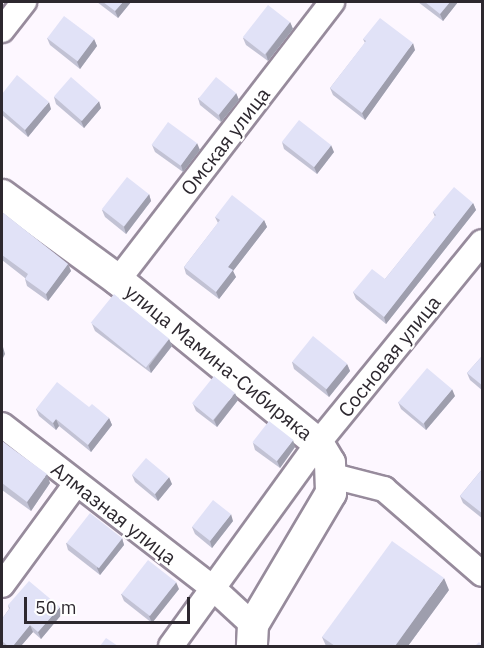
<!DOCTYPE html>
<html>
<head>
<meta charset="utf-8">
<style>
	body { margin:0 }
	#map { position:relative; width:484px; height:648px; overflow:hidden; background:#fdf7ff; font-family:"IBM Plex Sans",sans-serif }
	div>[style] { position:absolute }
	.roads { filter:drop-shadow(2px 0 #978b9c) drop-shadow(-2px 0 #978b9c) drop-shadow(0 2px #978b9c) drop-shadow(0 -2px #978b9c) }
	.minor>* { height:24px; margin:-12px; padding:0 12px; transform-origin:12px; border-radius:12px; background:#fff }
	.tertiary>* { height:30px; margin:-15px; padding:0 15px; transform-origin:15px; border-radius:15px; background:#fff }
	.wall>* { inset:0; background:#c2c2d4 }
	.shaded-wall>* { inset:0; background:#9e9ead }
	.building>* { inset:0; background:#e1e2f7; transform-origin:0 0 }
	span { translate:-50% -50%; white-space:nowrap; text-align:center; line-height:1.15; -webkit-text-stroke:4.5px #fff; paint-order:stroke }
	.street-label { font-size:20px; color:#2d282f }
	.frame { position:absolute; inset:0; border:3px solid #2d282f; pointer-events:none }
	.scale { position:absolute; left:24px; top:597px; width:166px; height:27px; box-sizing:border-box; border:3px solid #2d282f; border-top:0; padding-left:8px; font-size:18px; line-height:21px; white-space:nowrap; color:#2d282f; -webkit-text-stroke:4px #fff; paint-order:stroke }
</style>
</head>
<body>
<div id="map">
	<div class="roads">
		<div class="minor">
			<i style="left:2px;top:30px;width:36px;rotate:-52deg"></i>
			<i style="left:118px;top:280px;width:351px;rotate:-52.4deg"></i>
			<i style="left:2px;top:425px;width:268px;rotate:37.7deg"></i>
			<i style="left:214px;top:589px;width:53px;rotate:42.7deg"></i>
			<i style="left:333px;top:476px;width:53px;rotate:14.3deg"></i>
			<i style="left:384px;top:489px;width:130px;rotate:40.9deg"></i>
			<i style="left:2px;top:585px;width:125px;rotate:-53.8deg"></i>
			<i style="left:171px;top:646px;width:251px;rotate:-54.1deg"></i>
			<i style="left:318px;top:443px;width:259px;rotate:-50.8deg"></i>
		</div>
		<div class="tertiary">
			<i style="left:2px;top:195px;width:144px;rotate:36.2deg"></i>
			<i style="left:118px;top:280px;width:258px;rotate:39.2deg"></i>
			<i style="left:318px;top:443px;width:23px;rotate:59deg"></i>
			<i style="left:330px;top:463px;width:30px;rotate:88deg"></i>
			<i style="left:331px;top:493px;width:153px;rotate:120.6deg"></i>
			<i style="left:253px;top:625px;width:21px;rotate:93deg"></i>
		</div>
	</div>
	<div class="wall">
		<i style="clip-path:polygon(97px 2px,131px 2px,118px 18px)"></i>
		<i style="clip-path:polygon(418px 2px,458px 2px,443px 21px)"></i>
		<i style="clip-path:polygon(290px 22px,293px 29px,268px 61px,246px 45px,243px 38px)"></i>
		<i style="clip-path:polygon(47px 38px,94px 39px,97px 46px,80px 69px,50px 45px)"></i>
		<i style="clip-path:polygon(363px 39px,415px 50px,365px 120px,333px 95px,330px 88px,365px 43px)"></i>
		<i style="clip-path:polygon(236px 93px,239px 100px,221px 122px,200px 105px,198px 98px)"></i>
		<i style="clip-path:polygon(2px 94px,51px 109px,28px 137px,2px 115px)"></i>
		<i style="clip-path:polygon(54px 97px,101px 108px,84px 128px,56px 104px)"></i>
		<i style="clip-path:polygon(282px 142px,334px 152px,317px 174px,284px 149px)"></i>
		<i style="clip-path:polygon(152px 145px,200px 150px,183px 172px,155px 152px)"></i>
		<i style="clip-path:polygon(149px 194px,151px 201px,126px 234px,105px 217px,102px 210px)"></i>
		<i style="clip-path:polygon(473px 203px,476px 210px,386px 324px,356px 299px,353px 292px,385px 279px,435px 217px,433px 212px)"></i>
		<i style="clip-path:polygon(2px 212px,68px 264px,71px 271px,48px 301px,27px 286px,25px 279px,25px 278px,2px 260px)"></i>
		<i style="clip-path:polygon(215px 217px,264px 220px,267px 227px,233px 271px,236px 277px,219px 299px,186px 274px,184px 267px,218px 223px)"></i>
		<i style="clip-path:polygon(92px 324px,169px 339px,172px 346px,151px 373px,95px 331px)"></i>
		<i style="clip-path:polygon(483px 355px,483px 391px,470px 380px,467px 373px)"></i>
		<i style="clip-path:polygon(292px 362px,347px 364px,350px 371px,329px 397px,294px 369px)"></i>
		<i style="clip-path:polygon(455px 396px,426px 430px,401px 409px,398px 402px)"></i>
		<i style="clip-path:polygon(238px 400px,217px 427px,196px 411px,193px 404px)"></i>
		<i style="clip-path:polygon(89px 407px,109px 418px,112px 425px,91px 452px,59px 426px,56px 430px,39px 416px,36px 409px)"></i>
		<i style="clip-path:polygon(2px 441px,50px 483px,31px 511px,2px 490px)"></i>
		<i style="clip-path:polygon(253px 443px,295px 447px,280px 468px,255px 450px)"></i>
		<i style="clip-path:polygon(483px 468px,483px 519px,463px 503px,460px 496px)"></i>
		<i style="clip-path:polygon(132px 475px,172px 484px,158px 501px,135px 482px)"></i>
		<i style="clip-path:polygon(233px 521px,212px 548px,195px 534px,192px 527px)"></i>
		<i style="clip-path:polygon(122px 538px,124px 545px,100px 575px,68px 550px,66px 543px)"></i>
		<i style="clip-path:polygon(179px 589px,152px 623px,124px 601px,121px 594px)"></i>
		<i style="clip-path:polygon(449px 590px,408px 646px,326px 646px,322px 637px)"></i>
		<i style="clip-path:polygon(8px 605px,62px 614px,41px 639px,33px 632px,21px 646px,2px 646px,2px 619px,9px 609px)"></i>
	</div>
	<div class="shaded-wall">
		<i style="clip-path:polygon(123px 2px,131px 2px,118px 18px,115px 11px)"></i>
		<i style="clip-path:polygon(450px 2px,458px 2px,443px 21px,440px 14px)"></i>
		<i style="clip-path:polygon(290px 22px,293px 29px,268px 61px,266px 54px)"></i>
		<i style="clip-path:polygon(94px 39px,97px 46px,80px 69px,77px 62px)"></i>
		<i style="clip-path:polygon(413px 43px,415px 50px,365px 120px,362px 113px)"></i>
		<i style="clip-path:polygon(236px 93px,239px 100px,221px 122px,219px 115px)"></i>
		<i style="clip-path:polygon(99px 101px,101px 108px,84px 128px,81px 121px)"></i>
		<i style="clip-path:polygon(49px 102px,51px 109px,28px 137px,25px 130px)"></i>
		<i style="clip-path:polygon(197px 143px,200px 150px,183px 172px,181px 165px)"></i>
		<i style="clip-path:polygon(331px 145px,334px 152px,317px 174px,314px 167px)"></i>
		<i style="clip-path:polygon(149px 194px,151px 201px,126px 234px,124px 227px)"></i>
		<i style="clip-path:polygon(473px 203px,476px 210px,386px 324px,384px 317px)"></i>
		<i style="clip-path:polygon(264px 220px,267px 227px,233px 271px,236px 277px,219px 299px,216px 292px,228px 267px)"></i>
		<i style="clip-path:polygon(68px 264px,71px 271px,48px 301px,46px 294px)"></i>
		<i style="clip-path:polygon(169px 339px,172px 346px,151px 373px,149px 366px)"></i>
		<i style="clip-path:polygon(3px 347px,5px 354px,2px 360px,2px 349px)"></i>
		<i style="clip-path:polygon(347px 364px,350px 371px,329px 397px,326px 390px)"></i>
		<i style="clip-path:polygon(452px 389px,455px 396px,426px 430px,424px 423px)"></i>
		<i style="clip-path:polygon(235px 393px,238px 400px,217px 427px,214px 420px)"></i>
		<i style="clip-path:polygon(109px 418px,112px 425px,91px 452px,88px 445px)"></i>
		<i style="clip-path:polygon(56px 419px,59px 426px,56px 430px,53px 423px)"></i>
		<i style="clip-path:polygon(293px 440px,295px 447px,280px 468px,277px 461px)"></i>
		<i style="clip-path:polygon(47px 474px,50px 483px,31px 511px,27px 502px)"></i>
		<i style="clip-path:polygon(169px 477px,172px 484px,158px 501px,155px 494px)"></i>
		<i style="clip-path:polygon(231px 514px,233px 521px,212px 548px,210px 541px)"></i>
		<i style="clip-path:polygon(122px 538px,124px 545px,100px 575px,97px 568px)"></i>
		<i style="clip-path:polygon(444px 578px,449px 590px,408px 646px,395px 646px)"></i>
		<i style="clip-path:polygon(176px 582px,179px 589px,152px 623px,149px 616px)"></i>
		<i style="clip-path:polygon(60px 607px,62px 614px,41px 639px,38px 632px)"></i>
		<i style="clip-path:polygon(30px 625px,33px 632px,21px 646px,13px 646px)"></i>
	</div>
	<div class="building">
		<i style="clip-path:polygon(103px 2px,123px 2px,115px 11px)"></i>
		<i style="clip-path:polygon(425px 2px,450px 2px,440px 14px)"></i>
		<i style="left:268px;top:5px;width:28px;height:41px;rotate:38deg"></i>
		<i style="left:64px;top:16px;width:38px;height:28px;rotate:37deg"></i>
		<i style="clip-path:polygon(380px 18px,413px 43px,362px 113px,330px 88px,366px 41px,363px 39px)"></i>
		<i style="clip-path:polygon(17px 75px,49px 102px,25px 130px,2px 110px,2px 94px)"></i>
		<i style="left:71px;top:77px;width:37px;height:26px;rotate:41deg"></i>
		<i style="left:216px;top:77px;width:26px;height:28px;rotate:39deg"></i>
		<i style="left:299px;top:120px;width:41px;height:28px;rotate:38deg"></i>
		<i style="left:168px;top:122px;width:36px;height:28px;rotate:36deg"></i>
		<i style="left:127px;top:177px;width:28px;height:41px;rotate:38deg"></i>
		<i style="clip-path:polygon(454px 187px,473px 203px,384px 317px,353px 292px,372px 269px,385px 279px,436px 215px,433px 212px)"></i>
		<i style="clip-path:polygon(232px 195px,264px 220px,228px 267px,233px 270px,216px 292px,184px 267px,220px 220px,215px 217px)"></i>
		<i style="clip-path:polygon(2px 212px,68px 264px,46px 294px,25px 279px,28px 274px,2px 255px)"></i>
		<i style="left:114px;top:294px;width:71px;height:37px;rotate:39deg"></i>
		<i style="left:313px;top:336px;width:44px;height:33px;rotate:39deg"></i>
		<i style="clip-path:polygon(483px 355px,483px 386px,467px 373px)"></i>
		<i style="left:427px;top:368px;width:33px;height:45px;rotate:40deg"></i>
		<i style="left:214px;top:376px;width:27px;height:35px;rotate:39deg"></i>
		<i style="clip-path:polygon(57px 382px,89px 407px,92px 404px,109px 418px,88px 445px,56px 419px,53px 423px,36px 409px)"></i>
		<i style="left:269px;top:421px;width:31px;height:27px;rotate:38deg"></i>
		<i style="clip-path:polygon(2px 441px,47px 474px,27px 502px,2px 483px)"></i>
		<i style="left:146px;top:458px;width:30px;height:22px;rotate:40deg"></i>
		<i style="clip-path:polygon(483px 468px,483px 514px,460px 496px)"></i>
		<i style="left:213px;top:500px;width:23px;height:34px;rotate:38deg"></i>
		<i style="left:90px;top:513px;width:41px;height:38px;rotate:38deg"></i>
		<i style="clip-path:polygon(392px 541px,444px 578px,395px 646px,335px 646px,322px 637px)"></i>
		<i style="left:148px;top:560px;width:36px;height:43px;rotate:38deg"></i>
		<i style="clip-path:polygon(29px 581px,60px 607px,38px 632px,30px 625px,13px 646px,8px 646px,2px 641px,2px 619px,10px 608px,8px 605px)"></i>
		<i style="clip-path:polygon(106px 638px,118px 646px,100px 646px)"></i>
		<i style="clip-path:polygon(479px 642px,483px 646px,475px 646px)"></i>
	</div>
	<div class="street-label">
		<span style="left:225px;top:141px;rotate:-52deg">Омская улица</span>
		<span style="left:389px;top:356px;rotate:-51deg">Сосновая улица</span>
		<span style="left:219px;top:362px;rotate:39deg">улица Мамина-Сибиряка</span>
		<span style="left:114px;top:513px;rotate:38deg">Алмазная улица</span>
	</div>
	<div class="frame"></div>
	<div class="scale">50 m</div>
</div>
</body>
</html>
